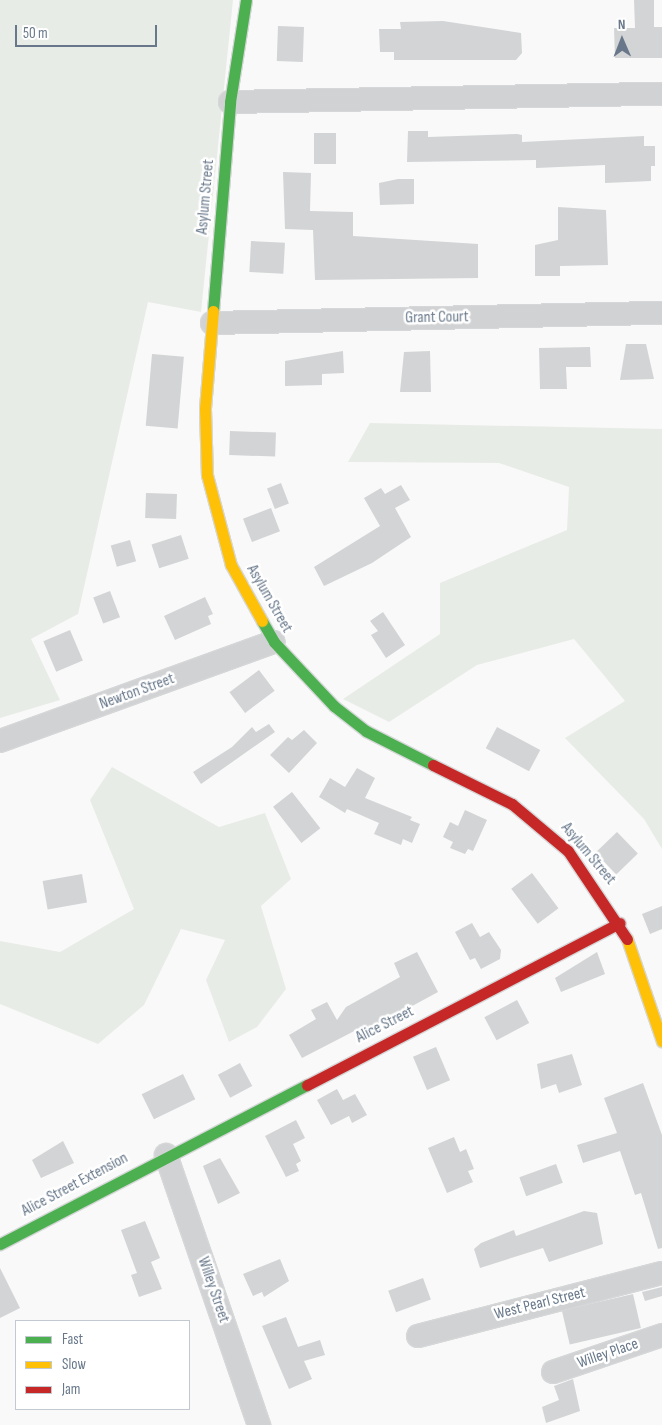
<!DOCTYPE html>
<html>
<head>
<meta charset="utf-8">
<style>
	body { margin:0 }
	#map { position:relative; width:662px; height:1425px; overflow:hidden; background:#f9f9f9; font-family:"Sofia Sans Condensed",sans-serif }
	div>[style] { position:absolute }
	.green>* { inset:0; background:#e8ece7 }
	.building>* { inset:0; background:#d2d4d5; transform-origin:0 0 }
	.roads { filter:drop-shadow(1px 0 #d6d7d8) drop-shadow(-1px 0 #d6d7d8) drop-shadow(0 1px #d6d7d8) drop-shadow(0 -1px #d6d7d8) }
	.street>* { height:22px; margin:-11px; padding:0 11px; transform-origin:11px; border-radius:11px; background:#d1d2d4 }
	.fast>* { height:11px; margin:-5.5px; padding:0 5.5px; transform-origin:5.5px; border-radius:5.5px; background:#4caf50 }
	.slow>* { height:11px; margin:-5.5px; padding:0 5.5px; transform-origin:5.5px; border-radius:5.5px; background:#ffc107 }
	.jam>* { height:11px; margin:-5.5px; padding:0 5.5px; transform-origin:5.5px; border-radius:5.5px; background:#c62828 }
	span { translate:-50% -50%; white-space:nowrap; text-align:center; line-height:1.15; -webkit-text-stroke:5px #fff; paint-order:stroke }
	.street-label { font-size:16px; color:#68788a }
	.legend { position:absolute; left:15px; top:1320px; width:175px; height:90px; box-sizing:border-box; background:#fff; border:1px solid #c3c9d0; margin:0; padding:6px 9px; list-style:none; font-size:15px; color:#68788a }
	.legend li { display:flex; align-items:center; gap:10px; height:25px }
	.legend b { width:25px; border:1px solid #c3c9d0 }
	.north { position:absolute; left:597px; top:15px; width:50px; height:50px; -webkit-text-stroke:4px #fff; paint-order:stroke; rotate:359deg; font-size:14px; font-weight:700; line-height:20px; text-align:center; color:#68788a }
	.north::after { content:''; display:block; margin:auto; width:18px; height:22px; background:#68788a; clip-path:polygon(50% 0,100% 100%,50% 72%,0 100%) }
	.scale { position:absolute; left:15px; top:25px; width:142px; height:22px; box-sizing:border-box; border:2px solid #68788a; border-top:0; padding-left:6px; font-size:15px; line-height:18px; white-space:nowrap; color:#68788a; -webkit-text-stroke:4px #fff; paint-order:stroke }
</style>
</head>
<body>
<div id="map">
	<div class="green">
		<i style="clip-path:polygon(0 0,233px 0,201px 312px,148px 302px,78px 614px,31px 639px,60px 700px,0 718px)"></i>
		<i style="clip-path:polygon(370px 423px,662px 429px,662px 849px,644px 819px,565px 738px,625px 701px,574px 639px,477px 665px,389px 722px,343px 699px,440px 634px,440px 583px,567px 530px,569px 487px,499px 463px,348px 462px)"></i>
		<i style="clip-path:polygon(112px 767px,219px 827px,265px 813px,291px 879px,261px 906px,286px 989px,257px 1027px,229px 1042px,206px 980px,225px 940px,181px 929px,144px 1005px,98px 1044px,0 1004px,0 941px,60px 952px,134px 909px,90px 800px)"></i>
	</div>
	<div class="building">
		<i style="clip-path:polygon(634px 0,654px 0,654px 27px,662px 27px,662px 58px,615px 58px,614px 28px,635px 28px)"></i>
		<i style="clip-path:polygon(443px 21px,521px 33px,522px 53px,516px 60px,394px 60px,394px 52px,380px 52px,379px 29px,401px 29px,400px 22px)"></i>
		<i style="left:278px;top:26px;width:26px;height:35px;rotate:2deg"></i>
		<i style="clip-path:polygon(408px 131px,428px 131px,428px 137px,517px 134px,522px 135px,522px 142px,644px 136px,644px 146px,655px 146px,655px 166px,651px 166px,651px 181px,605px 183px,605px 165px,536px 168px,536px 160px,407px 162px)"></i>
		<i style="left:314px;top:133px;width:22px;height:31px"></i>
		<i style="clip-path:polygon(283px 172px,311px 173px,310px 211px,353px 212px,353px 236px,478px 244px,478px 278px,315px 280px,313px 230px,285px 229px)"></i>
		<i style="clip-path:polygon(398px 179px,414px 179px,414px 204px,380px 205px,379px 183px)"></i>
		<i style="clip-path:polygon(558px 207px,606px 210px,608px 265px,560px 266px,560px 276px,535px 276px,535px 245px,558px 240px)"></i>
		<i style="left:251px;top:241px;width:34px;height:31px;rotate:3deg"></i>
		<i style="clip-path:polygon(626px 344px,646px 344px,654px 379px,620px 380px)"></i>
		<i style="clip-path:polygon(590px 347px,591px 367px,566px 367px,567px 389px,540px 389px,539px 348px)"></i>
		<i style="clip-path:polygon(343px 351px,344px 373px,322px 374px,322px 385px,285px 386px,285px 361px)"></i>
		<i style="clip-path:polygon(430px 351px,431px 392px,400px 392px,404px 352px)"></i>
		<i style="left:152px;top:354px;width:32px;height:72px;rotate:5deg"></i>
		<i style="left:230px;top:431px;width:46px;height:24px;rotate:2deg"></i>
		<i style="left:281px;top:483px;width:22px;height:15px;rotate:69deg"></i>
		<i style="clip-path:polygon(401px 485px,410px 500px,395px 508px,411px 537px,372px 563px,324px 586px,314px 567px,380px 526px,364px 498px,381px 488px,385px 494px)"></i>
		<i style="left:146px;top:493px;width:31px;height:25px;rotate:2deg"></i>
		<i style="left:271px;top:508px;width:25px;height:30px;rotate:69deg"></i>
		<i style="left:181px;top:535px;width:25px;height:31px;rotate:72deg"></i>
		<i style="left:130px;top:540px;width:22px;height:20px;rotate:74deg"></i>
		<i style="left:110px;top:591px;width:28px;height:18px;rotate:69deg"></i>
		<i style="clip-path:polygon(205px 597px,213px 614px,208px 616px,211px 624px,175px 640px,164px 616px)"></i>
		<i style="clip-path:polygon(383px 612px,405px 645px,386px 658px,371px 635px,378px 631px,370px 621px)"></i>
		<i style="left:70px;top:630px;width:33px;height:29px;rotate:67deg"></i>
		<i style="left:259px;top:670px;width:26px;height:37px;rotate:53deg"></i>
		<i style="clip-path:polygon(269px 724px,275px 732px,201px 784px,193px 772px,232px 747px,252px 727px,256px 732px)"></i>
		<i style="left:497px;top:727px;width:49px;height:24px;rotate:28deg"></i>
		<i style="clip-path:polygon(304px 730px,317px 743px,289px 773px,270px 755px,288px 737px,292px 740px)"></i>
		<i style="clip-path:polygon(357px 768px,375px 778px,365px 798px,412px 817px,410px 820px,420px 824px,412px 843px,403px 839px,401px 845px,374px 834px,379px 823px,347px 809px,345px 813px,319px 797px,330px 778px,345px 787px)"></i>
		<i style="left:292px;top:792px;width:46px;height:24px;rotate:52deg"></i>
		<i style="clip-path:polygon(465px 810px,487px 820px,473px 851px,468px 849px,465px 854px,450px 848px,453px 842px,443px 837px,450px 822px,458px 826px)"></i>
		<i style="left:617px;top:832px;width:30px;height:30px;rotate:46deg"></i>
		<i style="left:532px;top:873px;width:44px;height:26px;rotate:53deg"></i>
		<i style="left:82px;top:874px;width:29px;height:40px;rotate:80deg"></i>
		<i style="clip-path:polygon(662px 906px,662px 929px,650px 934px,642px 914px)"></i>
		<i style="clip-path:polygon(472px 923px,480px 937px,489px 932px,501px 950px,500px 959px,481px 969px,475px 958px,470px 960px,455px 932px)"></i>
		<i style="clip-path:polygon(417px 952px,438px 992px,368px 1030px,364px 1026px,302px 1058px,289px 1035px,316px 1019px,311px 1010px,327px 1002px,337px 1020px,346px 1007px,400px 977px,394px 963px)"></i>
		<i style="clip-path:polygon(597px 952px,605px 974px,561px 992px,555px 978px)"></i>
		<i style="left:517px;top:1000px;width:26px;height:37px;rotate:62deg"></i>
		<i style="left:436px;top:1047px;width:36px;height:25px;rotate:67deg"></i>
		<i style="clip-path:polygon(572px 1054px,582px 1085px,559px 1093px,556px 1084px,541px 1089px,537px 1064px)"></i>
		<i style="left:240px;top:1063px;width:26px;height:25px;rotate:62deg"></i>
		<i style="left:183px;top:1074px;width:28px;height:46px;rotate:64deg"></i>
		<i style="clip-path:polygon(643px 1083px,662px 1135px,662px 1248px,658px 1249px,641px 1193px,635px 1195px,620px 1151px,583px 1163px,577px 1145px,617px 1133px,604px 1098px)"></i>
		<i style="clip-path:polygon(337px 1089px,343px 1100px,355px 1094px,367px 1115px,352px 1123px,349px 1116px,331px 1125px,317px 1100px)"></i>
		<i style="clip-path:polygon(296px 1120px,305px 1138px,293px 1144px,301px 1161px,296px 1164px,299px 1171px,286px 1177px,265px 1136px)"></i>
		<i style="clip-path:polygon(454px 1137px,460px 1152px,466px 1149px,474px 1169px,468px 1171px,473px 1182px,447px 1193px,428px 1148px)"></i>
		<i style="clip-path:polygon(63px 1141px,74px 1163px,41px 1178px,32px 1160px)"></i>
		<i style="clip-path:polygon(220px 1158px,240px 1193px,218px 1204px,203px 1166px)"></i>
		<i style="left:556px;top:1164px;width:20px;height:39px;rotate:70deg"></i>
		<i style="clip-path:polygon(584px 1211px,597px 1213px,603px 1244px,549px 1262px,543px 1248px,480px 1268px,474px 1249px,481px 1243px,514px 1230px,516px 1236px)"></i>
		<i style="clip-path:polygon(145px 1221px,160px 1258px,151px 1262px,162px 1289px,139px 1297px,131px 1275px,137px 1273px,121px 1230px)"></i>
		<i style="clip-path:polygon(280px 1259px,289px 1281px,264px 1297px,262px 1292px,253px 1296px,243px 1274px)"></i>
		<i style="clip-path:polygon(0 1268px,20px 1308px,0 1318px)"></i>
		<i style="left:423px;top:1278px;width:23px;height:37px;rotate:70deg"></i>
		<i style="clip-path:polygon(662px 1287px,662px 1296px,645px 1301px,642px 1292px)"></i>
		<i style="left:633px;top:1294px;width:35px;height:73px;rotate:77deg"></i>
		<i style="clip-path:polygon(286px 1317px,298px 1347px,320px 1340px,325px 1355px,304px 1361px,312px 1379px,289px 1389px,262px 1326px)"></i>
		<i style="clip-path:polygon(573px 1379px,580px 1411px,546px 1423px,542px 1407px,559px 1400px,554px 1386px)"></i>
	</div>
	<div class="roads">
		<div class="street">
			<i style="left:230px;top:102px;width:432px;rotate:-1.1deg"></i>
			<i style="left:212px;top:323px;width:450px;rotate:-1.3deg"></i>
			<i style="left:0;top:741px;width:291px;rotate:-19.9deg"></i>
			<i style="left:166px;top:1155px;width:286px;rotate:71deg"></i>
			<i style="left:418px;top:1336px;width:252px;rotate:-14.5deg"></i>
			<i style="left:553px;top:1372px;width:115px;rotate:-18.7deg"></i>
		</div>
		<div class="fast">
			<i style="left:213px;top:311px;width:210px;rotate:-85.3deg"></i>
			<i style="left:230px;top:102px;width:103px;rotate:-81.1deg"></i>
			<i style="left:262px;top:621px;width:24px;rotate:60deg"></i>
			<i style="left:274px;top:642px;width:88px;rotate:46.8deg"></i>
			<i style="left:334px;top:706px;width:41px;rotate:38deg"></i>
			<i style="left:366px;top:731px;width:75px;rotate:26.9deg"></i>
			<i style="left:0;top:1244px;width:346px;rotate:-27.4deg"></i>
		</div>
		<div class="slow">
			<i style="left:213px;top:311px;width:98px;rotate:94.7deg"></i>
			<i style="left:205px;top:409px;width:66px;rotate:88.3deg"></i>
			<i style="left:207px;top:475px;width:93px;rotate:75.1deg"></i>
			<i style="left:231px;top:565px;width:64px;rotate:61deg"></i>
			<i style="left:627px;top:939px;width:108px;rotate:71.1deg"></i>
		</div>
		<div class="jam">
			<i style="left:433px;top:765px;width:88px;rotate:26.3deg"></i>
			<i style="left:512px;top:804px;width:73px;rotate:40deg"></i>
			<i style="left:568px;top:851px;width:106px;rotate:56.2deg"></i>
			<i style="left:307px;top:1085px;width:352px;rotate:-27.4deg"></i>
		</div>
	</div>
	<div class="street-label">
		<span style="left:206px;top:197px;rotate:-85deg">Asylum Street</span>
		<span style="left:437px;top:318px;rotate:-1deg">Grant Court</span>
		<span style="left:269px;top:599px;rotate:60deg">Asylum Street</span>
		<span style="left:137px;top:692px;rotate:-20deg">Newton Street</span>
		<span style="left:588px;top:854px;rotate:50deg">Asylum Street</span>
		<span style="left:385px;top:1025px;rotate:-27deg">Alice Street</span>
		<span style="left:75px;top:1185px;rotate:-28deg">Alice Street Extension</span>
		<span style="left:213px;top:1290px;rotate:71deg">Willey Street</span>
		<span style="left:540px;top:1304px;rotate:-14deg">West Pearl Street</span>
		<span style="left:608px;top:1354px;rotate:-19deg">Willey Place</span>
	</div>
	<ul class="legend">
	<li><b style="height:6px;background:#4caf50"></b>Fast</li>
	<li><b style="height:6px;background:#ffc107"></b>Slow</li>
	<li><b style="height:6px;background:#c62828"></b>Jam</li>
	</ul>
	<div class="north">N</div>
	<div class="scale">50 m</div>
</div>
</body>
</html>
